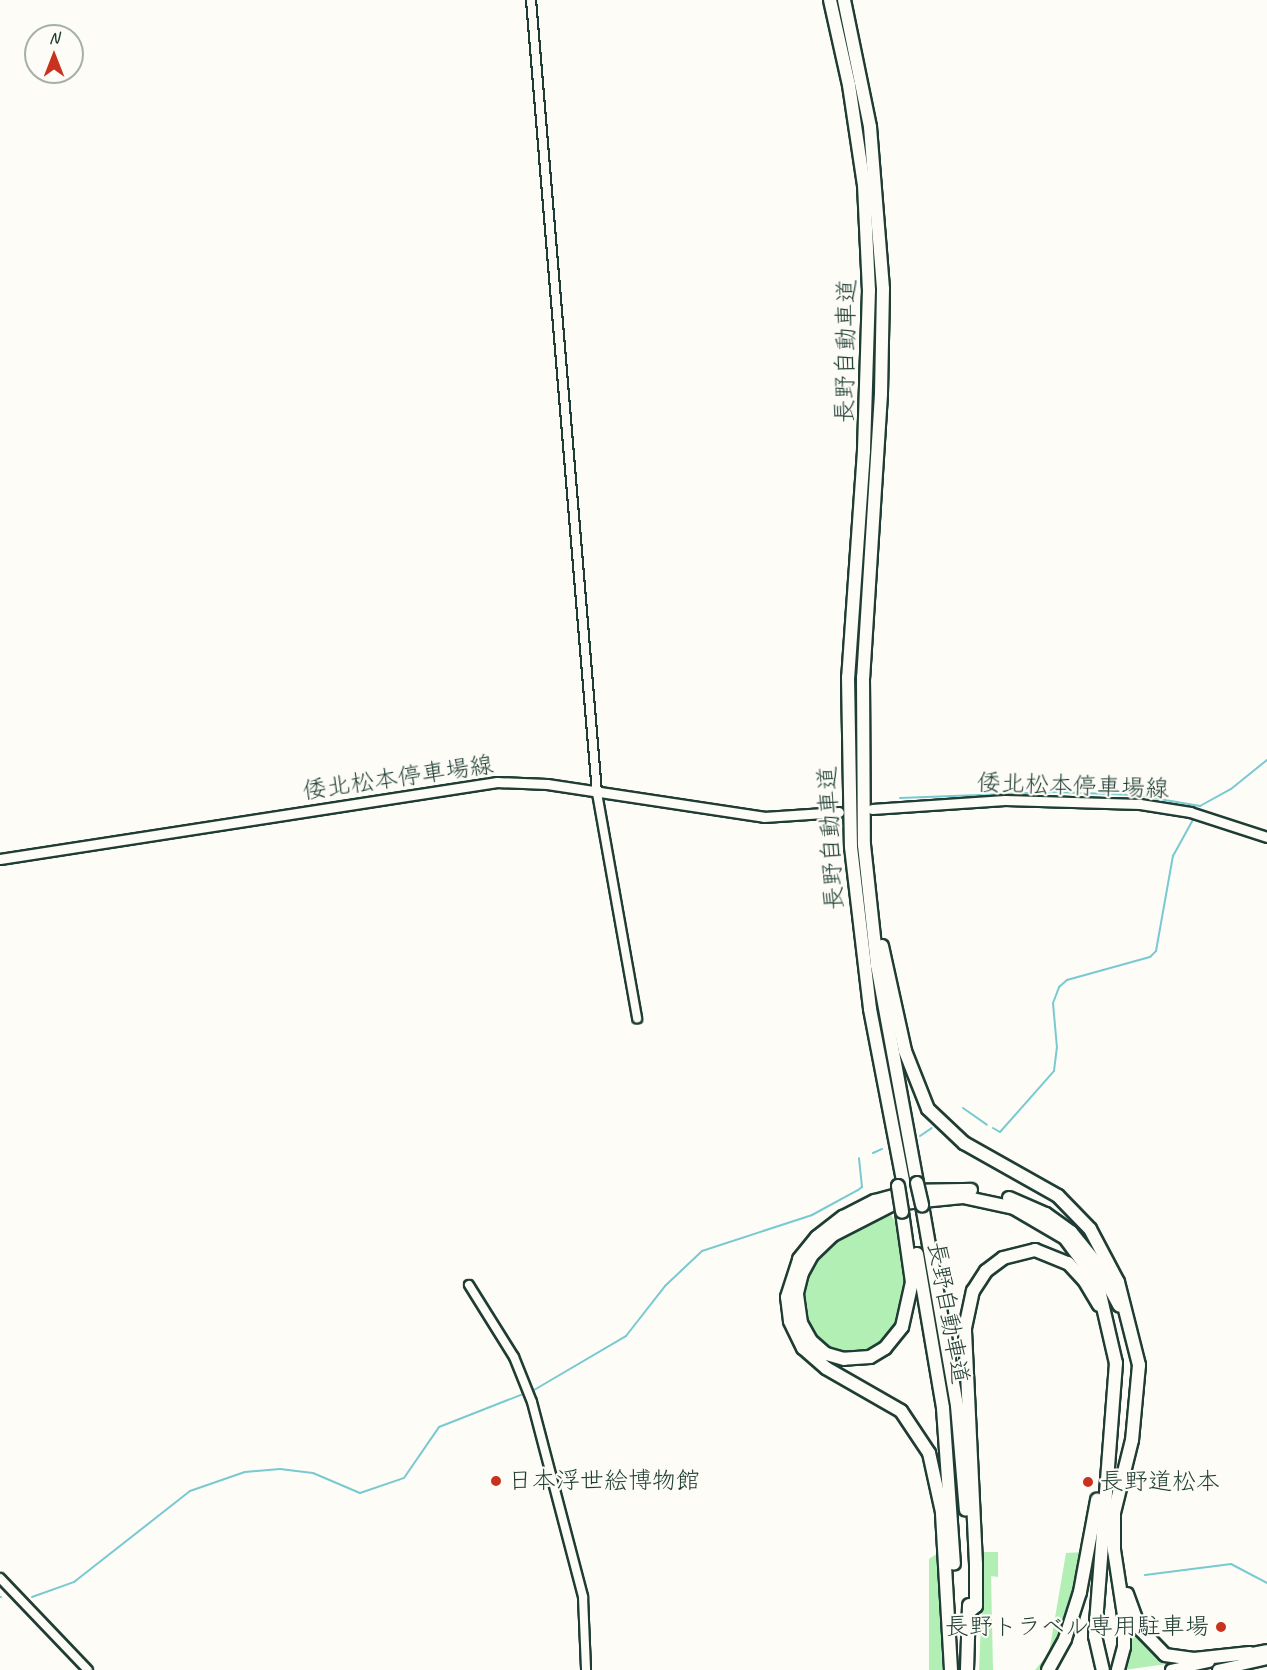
<!DOCTYPE html>
<html>
<head>
<meta charset="utf-8">
<style>
	body { margin:0 }
	#map { position:relative; width:1267px; height:1670px; overflow:hidden; background:#fdfcf7; font-family:Caveat,"Klee One",sans-serif }
	div>[style] { position:absolute }
	.green>* { inset:0; background:#b2efb5 }
	.stream>* { height:2px; margin:-1px; padding:0 1px; transform-origin:1px; border-radius:1px; background:#79cad0 }
	.roads { filter:drop-shadow(2px 0 #1f3d34) drop-shadow(-2px 0 #1f3d34) drop-shadow(0 2px #1f3d34) drop-shadow(0 -2px #1f3d34) }
	.tertiary>* { height:8px; margin:-4px; padding:0 4px; transform-origin:4px; border-radius:4px; background:#fdfcf7 }
	.secondary>* { height:9px; margin:-4.5px; padding:0 4.5px; transform-origin:4.5px; border-radius:4.5px; background:#fdfcf7 }
	.trunk>* { height:10px; margin:-5px; padding:0 5px; transform-origin:5px; border-radius:5px; background:#fdfcf7 }
	.motorway>* { height:12px; margin:-6px; padding:0 6px; transform-origin:6px; border-radius:6px; background:#fdfcf7 }
	.bridges { filter:drop-shadow(2px 0 #1f3d34) drop-shadow(-2px 0 #1f3d34) drop-shadow(0 2px #1f3d34) drop-shadow(0 -2px #1f3d34) }
	.motorway-bridge>* { height:12px; margin:-6px; padding:0 6px; transform-origin:6px; border-radius:6px; background:#fdfcf7 }
	.dots>* { width:16px; height:16px; translate:-50% -50%; box-sizing:border-box; border:3px solid #fdfcf7; border-radius:50% }
	span { translate:-50% -50%; white-space:nowrap; text-align:center; line-height:1.15; -webkit-text-stroke:4.5px #fdfcf7; paint-order:stroke }
	.street-label { font-size:24px; color:#1f3d34 }
	.poi-label { font-size:24px; color:#1f3d34 }
	.left { translate:0 -50%; text-align:left }
	.right { translate:-100% -50%; text-align:right }
	.north { position:absolute; left:24px; top:24px; width:60px; height:60px; box-sizing:border-box; background:#fdfcf7; border:2px solid #a4b0a9; border-radius:50%; rotate:0deg; font-size:16px; font-weight:700; line-height:24px; text-align:center; color:#1f3d34 }
	.north::after { content:''; display:block; margin:auto; width:21px; height:27px; background:#c8321e; clip-path:polygon(50% 0,100% 100%,50% 72%,0 100%) }
</style>
</head>
<body>
<div id="map">
	<div class="green">
		<i style="clip-path:polygon(891px 1215px,899px 1227px,906px 1291px,897px 1327px,887px 1342px,874px 1350px,849px 1354px,827px 1347px,816px 1341px,807px 1326px,802px 1286px,807px 1271px,838px 1240px)"></i>
		<i style="clip-path:polygon(984px 1552px,998px 1552px,998px 1577px,991px 1576px,993px 1670px,979px 1670px)"></i>
		<i style="clip-path:polygon(1083px 1552px,1065px 1629px,1043px 1670px,1035px 1670px,1049px 1653px,1066px 1553px)"></i>
		<i style="clip-path:polygon(938px 1553px,943px 1670px,929px 1670px,929px 1559px)"></i>
		<i style="clip-path:polygon(1135px 1625px,1146px 1647px,1167px 1664px,1124px 1670px,1128px 1626px)"></i>
	</div>
	<div class="stream">
		<i style="left:900px;top:798px;width:156px;rotate:-2.2deg"></i>
		<i style="left:1056px;top:792px;width:80px;rotate:2.1deg"></i>
		<i style="left:1136px;top:795px;width:65px;rotate:9.8deg"></i>
		<i style="left:1200px;top:806px;width:35px;rotate:-29deg"></i>
		<i style="left:1231px;top:789px;width:46px;rotate:-38.9deg"></i>
		<i style="left:963px;top:1108px;width:29px;rotate:35deg"></i>
		<i style="left:993px;top:1128px;width:8px;rotate:30deg"></i>
		<i style="left:1000px;top:1132px;width:81px;rotate:-48.5deg"></i>
		<i style="left:1054px;top:1071px;width:23px;rotate:-83deg"></i>
		<i style="left:1057px;top:1048px;width:45px;rotate:-95.1deg"></i>
		<i style="left:1053px;top:1003px;width:17px;rotate:-69deg"></i>
		<i style="left:1059px;top:987px;width:11px;rotate:-41deg"></i>
		<i style="left:1067px;top:980px;width:86px;rotate:-15.5deg"></i>
		<i style="left:1150px;top:957px;width:8px;rotate:-45deg"></i>
		<i style="left:1156px;top:951px;width:97px;rotate:-79.9deg"></i>
		<i style="left:1173px;top:856px;width:43px;rotate:-61.1deg"></i>
		<i style="left:920px;top:1136px;width:14px;rotate:-34deg"></i>
		<i style="left:873px;top:1153px;width:10px;rotate:-24deg"></i>
		<i style="left:534px;top:1390px;width:107px;rotate:-30.4deg"></i>
		<i style="left:626px;top:1336px;width:63px;rotate:-52deg"></i>
		<i style="left:665px;top:1286px;width:51px;rotate:-43.4deg"></i>
		<i style="left:702px;top:1251px;width:116px;rotate:-18.1deg"></i>
		<i style="left:812px;top:1215px;width:52px;rotate:-28.5deg"></i>
		<i style="left:858px;top:1190px;width:5px;rotate:-37deg"></i>
		<i style="left:862px;top:1187px;width:29px;rotate:-96deg"></i>
		<i style="left:1145px;top:1575px;width:87px;rotate:-7.3deg"></i>
		<i style="left:1231px;top:1564px;width:41px;rotate:27.8deg"></i>
		<i style="left:0;top:1597px;width:1px"></i>
		<i style="left:32px;top:1597px;width:45px;rotate:-19.7deg"></i>
		<i style="left:74px;top:1582px;width:147px;rotate:-38.1deg"></i>
		<i style="left:190px;top:1491px;width:58px;rotate:-19.1deg"></i>
		<i style="left:245px;top:1472px;width:35px;rotate:-5deg"></i>
		<i style="left:280px;top:1469px;width:33px;rotate:7deg"></i>
		<i style="left:313px;top:1473px;width:51px;rotate:23.1deg"></i>
		<i style="left:360px;top:1493px;width:46px;rotate:-18.8deg"></i>
		<i style="left:404px;top:1478px;width:62px;rotate:-55.5deg"></i>
		<i style="left:439px;top:1427px;width:90px;rotate:-21.4deg"></i>
	</div>
	<div class="roads">
		<div class="tertiary">
			<i style="left:531px;top:0;width:796px;rotate:85.24deg"></i>
			<i style="left:597px;top:793px;width:229px;rotate:79.9deg"></i>
			<i style="left:469px;top:1285px;width:85px;rotate:58deg"></i>
			<i style="left:514px;top:1357px;width:48px;rotate:68.2deg"></i>
			<i style="left:532px;top:1402px;width:202px;rotate:75.3deg"></i>
			<i style="left:583px;top:1597px;width:73px;rotate:87.6deg"></i>
			<i style="left:0;top:1578px;width:127px;rotate:46.3deg"></i>
		</div>
		<div class="secondary">
			<i style="left:872px;top:809px;width:133px;rotate:-3.9deg"></i>
			<i style="left:1005px;top:800px;width:135px;rotate:1.7deg"></i>
			<i style="left:1140px;top:804px;width:51px;rotate:9.1deg"></i>
			<i style="left:1190px;top:812px;width:81px;rotate:18deg"></i>
			<i style="left:0;top:859px;width:503px;rotate:-8.81deg"></i>
			<i style="left:497px;top:782px;width:50px;rotate:2.3deg"></i>
			<i style="left:547px;top:784px;width:219px;rotate:8.6deg"></i>
			<i style="left:764px;top:817px;width:75px;rotate:-3.8deg"></i>
		</div>
		<div class="trunk">
			<i style="left:1242px;top:1655px;width:25px;rotate:-11deg"></i>
			<i style="left:1171px;top:1670px;width:39px;rotate:-12deg"></i>
			<i style="left:1218px;top:1670px;width:50px;rotate:-12.7deg"></i>
		</div>
		<div class="motorway">
			<i style="left:830px;top:0;width:87px;rotate:77.4deg"></i>
			<i style="left:849px;top:85px;width:101px;rotate:81.5deg"></i>
			<i style="left:864px;top:185px;width:105px;rotate:87.3deg"></i>
			<i style="left:869px;top:290px;width:161px;rotate:91.8deg"></i>
			<i style="left:864px;top:451px;width:227px;rotate:94deg"></i>
			<i style="left:848px;top:677px;width:170px;rotate:89deg"></i>
			<i style="left:851px;top:847px;width:163px;rotate:83.3deg"></i>
			<i style="left:870px;top:1009px;width:179px;rotate:79.1deg"></i>
			<i style="left:844px;top:0;width:130px;rotate:78.4deg"></i>
			<i style="left:870px;top:127px;width:163px;rotate:85.4deg"></i>
			<i style="left:883px;top:289px;width:105px;rotate:91.1deg"></i>
			<i style="left:881px;top:394px;width:284px;rotate:93.6deg"></i>
			<i style="left:863px;top:677px;width:168px;rotate:89.7deg"></i>
			<i style="left:864px;top:845px;width:121px;rotate:83.8deg"></i>
			<i style="left:877px;top:965px;width:222px;rotate:79.6deg"></i>
			<i style="left:882px;top:946px;width:107px;rotate:77.6deg"></i>
			<i style="left:905px;top:1051px;width:62px;rotate:68.4deg"></i>
			<i style="left:928px;top:1109px;width:50px;rotate:43.4deg"></i>
			<i style="left:964px;top:1143px;width:108px;rotate:29.4deg"></i>
			<i style="left:1058px;top:1196px;width:46px;rotate:45.9deg"></i>
			<i style="left:1090px;top:1229px;width:60px;rotate:62.2deg"></i>
			<i style="left:1118px;top:1282px;width:86px;rotate:75.8deg"></i>
			<i style="left:1139px;top:1365px;width:75px;rotate:95.3deg"></i>
			<i style="left:1132px;top:1440px;width:75px;rotate:103.9deg"></i>
			<i style="left:1114px;top:1513px;width:37px;rotate:90deg"></i>
			<i style="left:1114px;top:1550px;width:66px;rotate:81.3deg"></i>
			<i style="left:1124px;top:1615px;width:32px;rotate:90deg"></i>
			<i style="left:1124px;top:1647px;width:24px;rotate:105deg"></i>
			<i style="left:1009px;top:1198px;width:40px;rotate:23.4deg"></i>
			<i style="left:1046px;top:1214px;width:31px;rotate:36deg"></i>
			<i style="left:1071px;top:1232px;width:41px;rotate:50.9deg"></i>
			<i style="left:1097px;top:1264px;width:47px;rotate:61.8deg"></i>
			<i style="left:922px;top:1205px;width:204px;rotate:80.1deg"></i>
			<i style="left:957px;top:1406px;width:104px;rotate:85.1deg"></i>
			<i style="left:902px;top:1212px;width:71px;rotate:81.9deg"></i>
			<i style="left:912px;top:1282px;width:46px;rotate:102.5deg"></i>
			<i style="left:902px;top:1327px;width:27px;rotate:129deg"></i>
			<i style="left:885px;top:1348px;width:17px;rotate:149deg"></i>
			<i style="left:870px;top:1357px;width:26px;rotate:176deg"></i>
			<i style="left:844px;top:1359px;width:19px;rotate:-164deg"></i>
			<i style="left:826px;top:1354px;width:20px;rotate:-139deg"></i>
			<i style="left:811px;top:1341px;width:21px;rotate:-119deg"></i>
			<i style="left:801px;top:1323px;width:30px;rotate:-98deg"></i>
			<i style="left:797px;top:1293px;width:21px;rotate:-76deg"></i>
			<i style="left:802px;top:1273px;width:21px;rotate:-61deg"></i>
			<i style="left:812px;top:1255px;width:29px;rotate:-44deg"></i>
			<i style="left:833px;top:1235px;width:68px;rotate:-27.3deg"></i>
			<i style="left:893px;top:1204px;width:70px;rotate:-5.7deg"></i>
			<i style="left:963px;top:1197px;width:52px;rotate:12.2deg"></i>
			<i style="left:1014px;top:1208px;width:59px;rotate:30.5deg"></i>
			<i style="left:1065px;top:1238px;width:54px;rotate:53.3deg"></i>
			<i style="left:1097px;top:1281px;width:84px;rotate:77deg"></i>
			<i style="left:1116px;top:1363px;width:274px;rotate:94.4deg"></i>
			<i style="left:1095px;top:1636px;width:35px;rotate:77deg"></i>
			<i style="left:917px;top:1254px;width:156px;rotate:80.4deg"></i>
			<i style="left:943px;top:1408px;width:156px;rotate:86deg"></i>
			<i style="left:1127px;top:1594px;width:37px;rotate:70deg"></i>
			<i style="left:1140px;top:1629px;width:36px;rotate:46deg"></i>
			<i style="left:1165px;top:1655px;width:29px;rotate:8deg"></i>
			<i style="left:1194px;top:1659px;width:56px;rotate:-6.1deg"></i>
			<i style="left:969px;top:1612px;width:9px;rotate:-41deg"></i>
			<i style="left:976px;top:1606px;width:42px;rotate:-90deg"></i>
			<i style="left:976px;top:1564px;width:236px;rotate:-92.7deg"></i>
			<i style="left:965px;top:1328px;width:38px;rotate:-78deg"></i>
			<i style="left:973px;top:1291px;width:24px;rotate:-57deg"></i>
			<i style="left:986px;top:1271px;width:21px;rotate:-37deg"></i>
			<i style="left:1003px;top:1258px;width:33px;rotate:-14deg"></i>
			<i style="left:1035px;top:1250px;width:35px;rotate:22deg"></i>
			<i style="left:1068px;top:1263px;width:23px;rotate:47deg"></i>
			<i style="left:1084px;top:1280px;width:29px;rotate:59deg"></i>
			<i style="left:951px;top:1670px;width:158px;rotate:-93.3deg"></i>
			<i style="left:942px;top:1512px;width:60px;rotate:-102.4deg"></i>
			<i style="left:929px;top:1453px;width:50px;rotate:-123.7deg"></i>
			<i style="left:901px;top:1411px;width:86px;rotate:-150.2deg"></i>
			<i style="left:826px;top:1368px;width:30px;rotate:-139deg"></i>
			<i style="left:803px;top:1348px;width:30px;rotate:-116deg"></i>
			<i style="left:790px;top:1321px;width:24px;rotate:-97deg"></i>
			<i style="left:787px;top:1297px;width:40px;rotate:-72deg"></i>
			<i style="left:799px;top:1259px;width:28px;rotate:-51deg"></i>
			<i style="left:817px;top:1237px;width:33px;rotate:-38deg"></i>
			<i style="left:843px;top:1217px;width:36px;rotate:-27deg"></i>
			<i style="left:875px;top:1201px;width:38px;rotate:-15deg"></i>
			<i style="left:912px;top:1191px;width:59px;rotate:-1deg"></i>
			<i style="left:967px;top:1670px;width:65px;rotate:-88.2deg"></i>
			<i style="left:1048px;top:1670px;width:35px;rotate:-61deg"></i>
			<i style="left:1065px;top:1639px;width:49px;rotate:-72.3deg"></i>
			<i style="left:1080px;top:1592px;width:94px;rotate:-79.5deg"></i>
		</div>
	</div>
	<div class="bridges">
		<div class="motorway-bridge">
			<i style="left:917px;top:1183px;width:23px;rotate:77deg"></i>
			<i style="left:898px;top:1186px;width:26px;rotate:81deg"></i>
		</div>
	</div>
	<div class="dots">
		<i style="left:496px;top:1481px;background:#c8321e"></i>
		<i style="left:1088px;top:1482px;background:#c8321e"></i>
		<i style="left:1221px;top:1627px;background:#c8321e"></i>
	</div>
	<div class="street-label">
		<span style="left:846px;top:351px;rotate:-89deg">長野自動車道</span>
		<span style="left:398px;top:778px;rotate:-8deg">倭北松本停車場線</span>
		<span style="left:1073px;top:786px;rotate:2deg">倭北松本停車場線</span>
		<span style="left:831px;top:838px;rotate:-93deg">長野自動車道</span>
		<span style="left:948px;top:1313px;rotate:80deg">長野自動車道</span>
	</div>
	<div class="poi-label">
		<span class="left" style="left:508px;top:1481px">日本浮世絵博物館</span>
		<span class="left" style="left:1100px;top:1482px">長野道松本</span>
		<span class="right" style="left:1209px;top:1627px">長野トラベル専用駐車場</span>
	</div>
	<div class="north">N</div>
</div>
</body>
</html>
